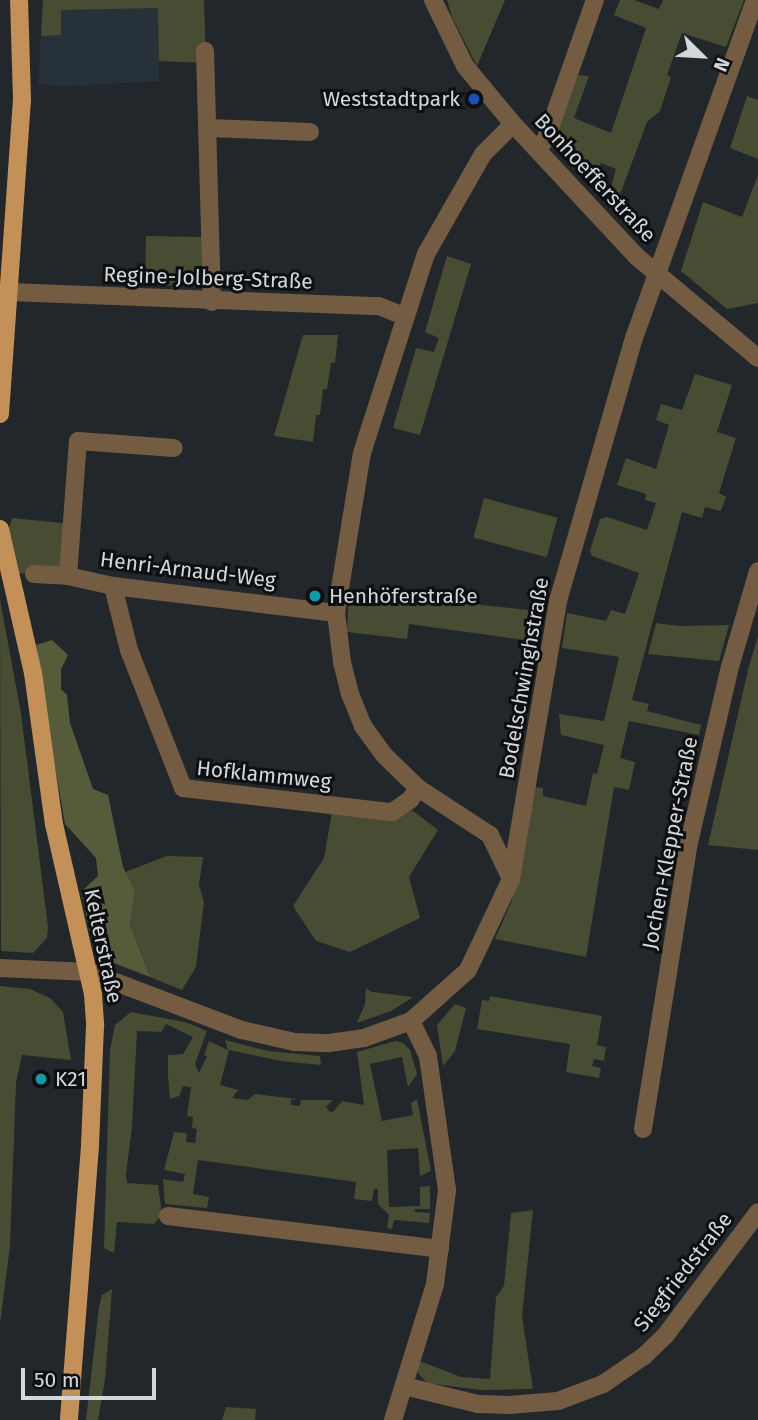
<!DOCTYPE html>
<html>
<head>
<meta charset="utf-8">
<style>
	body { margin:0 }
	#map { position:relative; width:758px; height:1420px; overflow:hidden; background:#22272b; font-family:"Fira Sans",sans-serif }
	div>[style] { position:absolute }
	.built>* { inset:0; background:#27313a }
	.green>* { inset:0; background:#484c33; transform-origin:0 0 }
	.forest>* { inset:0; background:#565c39 }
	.minor>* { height:18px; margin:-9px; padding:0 9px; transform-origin:9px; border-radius:9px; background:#745c42 }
	.primary>* { height:18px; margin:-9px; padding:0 9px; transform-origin:9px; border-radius:9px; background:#c39158 }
	.dots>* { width:19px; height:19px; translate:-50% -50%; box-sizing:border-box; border:4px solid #0d0f11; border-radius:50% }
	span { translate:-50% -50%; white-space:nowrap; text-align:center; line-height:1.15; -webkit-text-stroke:6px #0d0f11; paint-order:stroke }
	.poi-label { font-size:21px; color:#d5d8db }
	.right { translate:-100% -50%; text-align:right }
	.left { translate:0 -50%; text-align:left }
	.street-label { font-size:21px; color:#d5d8db }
	.north { position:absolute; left:667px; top:21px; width:70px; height:70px; -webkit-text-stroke:5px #0d0f11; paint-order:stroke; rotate:114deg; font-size:19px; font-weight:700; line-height:28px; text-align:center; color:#d5d8db }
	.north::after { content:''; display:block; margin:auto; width:24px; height:32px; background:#d5d8db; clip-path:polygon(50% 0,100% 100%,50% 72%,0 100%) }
	.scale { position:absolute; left:21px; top:1368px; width:135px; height:32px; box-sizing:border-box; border:4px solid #d5d8db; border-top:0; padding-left:9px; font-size:21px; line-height:24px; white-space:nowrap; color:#d5d8db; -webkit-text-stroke:5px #0d0f11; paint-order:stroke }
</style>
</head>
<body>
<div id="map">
	<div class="built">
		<i style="clip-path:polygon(43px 0,204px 0,206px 63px,159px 61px,159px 81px,70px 86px,38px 84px)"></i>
	</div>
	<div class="green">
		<i style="clip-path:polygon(43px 0,204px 0,206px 63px,159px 61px,158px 8px,61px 10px,61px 35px,41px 36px)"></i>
		<i style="clip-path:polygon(447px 0,505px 0,477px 66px,452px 17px)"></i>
		<i style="clip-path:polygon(620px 0,634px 0,659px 9px,663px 0,744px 0,726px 47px,682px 33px,667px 75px,671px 77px,660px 111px,647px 122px,617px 203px,608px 199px,616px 169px,601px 163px,591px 186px,552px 145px,578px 75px,589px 76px,574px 118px,611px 133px,646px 28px,614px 15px)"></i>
		<i style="clip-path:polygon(747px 96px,758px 100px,758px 159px,730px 148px)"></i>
		<i style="clip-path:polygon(758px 175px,758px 303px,727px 309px,681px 271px,703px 202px,742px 217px)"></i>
		<i style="left:146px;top:236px;width:57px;height:49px;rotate:1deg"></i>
		<i style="clip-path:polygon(447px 256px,471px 264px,420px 435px,393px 428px,416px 348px,434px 352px,439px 338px,425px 332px)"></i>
		<i style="clip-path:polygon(303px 335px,338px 335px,335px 363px,331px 363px,327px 389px,323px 389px,320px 415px,316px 415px,313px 442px,274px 436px)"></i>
		<i style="clip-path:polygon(695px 374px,732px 385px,717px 432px,736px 438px,719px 493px,726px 497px,721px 511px,705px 507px,702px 518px,682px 512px,632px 700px,649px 704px,647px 711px,701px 725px,699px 735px,629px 721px,620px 758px,635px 762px,629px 790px,614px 787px,586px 957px,495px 939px,512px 900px,533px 787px,543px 788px,543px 796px,586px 806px,593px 773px,597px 774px,604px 745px,561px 735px,559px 714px,604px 721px,619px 657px,562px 648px,567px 613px,606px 621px,611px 610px,625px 614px,639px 573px,592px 556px,590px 551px,600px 519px,607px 517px,647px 530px,656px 503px,645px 500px,646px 494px,617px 485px,626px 458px,656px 469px,669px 425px,656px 420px,661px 404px,682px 410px)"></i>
		<i style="left:484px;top:498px;width:76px;height:41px;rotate:15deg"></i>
		<i style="clip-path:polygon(12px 518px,72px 524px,68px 576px,16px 573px,8px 532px)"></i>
		<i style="clip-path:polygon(349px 591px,435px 600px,539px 611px,532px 641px,409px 624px,407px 639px,347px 632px)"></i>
		<i style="clip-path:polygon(0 600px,21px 713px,48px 927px,47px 938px,33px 953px,1px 951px)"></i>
		<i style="clip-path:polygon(656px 623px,680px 626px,729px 625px,719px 661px,648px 654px)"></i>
		<i style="clip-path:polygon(758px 636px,758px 850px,708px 845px,749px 666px)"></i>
		<i style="clip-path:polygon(412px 810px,438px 830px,409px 877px,420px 918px,350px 952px,316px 941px,293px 906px,324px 858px,332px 812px,389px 818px)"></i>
		<i style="clip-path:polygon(167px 856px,203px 857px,199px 885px,204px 902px,196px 967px,182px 990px,150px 977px,130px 924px,135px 891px,125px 872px)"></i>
		<i style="clip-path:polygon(0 986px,30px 989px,50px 998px,63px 1012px,71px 1060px,22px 1055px,16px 1083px,10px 1246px,0 1324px)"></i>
		<i style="clip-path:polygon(366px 988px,372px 992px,413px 997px,391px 1011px,357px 1023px,365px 1004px)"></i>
		<i style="clip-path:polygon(490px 996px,602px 1016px,597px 1045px,606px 1047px,604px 1061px,594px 1059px,592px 1066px,601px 1068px,599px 1078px,566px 1072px,570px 1044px,477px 1029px,482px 1000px,489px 1001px)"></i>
		<i style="clip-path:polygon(455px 1004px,466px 1008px,455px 1051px,443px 1066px,437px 1025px)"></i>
		<i style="clip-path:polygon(131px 1012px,185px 1022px,207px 1031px,195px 1064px,199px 1073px,207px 1056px,204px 1055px,209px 1041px,228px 1050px,225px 1040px,268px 1051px,320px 1056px,321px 1065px,281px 1061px,229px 1050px,220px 1085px,238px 1090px,232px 1098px,248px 1100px,255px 1094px,297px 1099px,291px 1100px,291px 1105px,300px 1106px,301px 1100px,333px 1100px,326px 1107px,330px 1112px,334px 1111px,342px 1101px,364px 1105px,357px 1052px,395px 1041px,403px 1043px,410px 1050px,417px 1074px,408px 1087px,402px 1057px,370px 1064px,382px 1121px,413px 1115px,411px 1103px,417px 1099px,431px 1171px,420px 1176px,418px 1148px,387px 1150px,389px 1207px,420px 1206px,420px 1187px,430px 1186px,430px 1209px,415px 1209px,415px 1212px,430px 1213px,429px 1223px,394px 1220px,392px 1229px,387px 1228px,389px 1215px,378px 1204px,378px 1189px,374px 1189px,372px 1201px,354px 1199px,356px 1182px,198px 1160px,193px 1194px,209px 1197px,207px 1208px,165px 1204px,163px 1179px,183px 1182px,185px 1174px,164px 1170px,174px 1132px,187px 1133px,186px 1142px,195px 1143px,197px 1129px,192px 1128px,193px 1117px,187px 1116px,191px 1087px,183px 1086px,179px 1096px,170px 1099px,168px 1076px,168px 1055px,183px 1054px,193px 1037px,166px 1024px,161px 1032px,137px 1031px,132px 1127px,126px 1175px,127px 1183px,158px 1185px,162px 1214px,154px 1224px,117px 1222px,114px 1253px,104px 1248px,110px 1050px,115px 1025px)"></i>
		<i style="clip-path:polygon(533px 1210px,522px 1316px,533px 1389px,481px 1390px,427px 1383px,418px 1373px,417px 1360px,461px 1377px,490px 1379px,496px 1297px,504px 1286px,511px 1213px)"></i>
		<i style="clip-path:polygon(112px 1289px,105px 1380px,98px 1420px,86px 1420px,99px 1307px,102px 1295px)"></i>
		<i style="clip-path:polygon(226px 1407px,256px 1409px,255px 1420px,222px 1420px)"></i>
	</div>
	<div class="forest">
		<i style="clip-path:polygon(52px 640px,68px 655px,61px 669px,61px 689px,67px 695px,70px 723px,93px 789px,108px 795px,123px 867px,135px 891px,130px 924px,150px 977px,106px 960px,97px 952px,93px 945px,81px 892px,98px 876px,96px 858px,65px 824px,40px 679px,36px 645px)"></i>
	</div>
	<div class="minor">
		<i style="left:433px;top:0;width:73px;rotate:64.1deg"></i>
		<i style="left:465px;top:66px;width:75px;rotate:50.4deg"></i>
		<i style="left:513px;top:124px;width:180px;rotate:47deg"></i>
		<i style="left:636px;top:256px;width:159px;rotate:39.9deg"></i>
		<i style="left:205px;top:51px;width:251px;rotate:88.4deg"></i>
		<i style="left:208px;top:128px;width:102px;rotate:2.2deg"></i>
		<i style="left:537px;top:149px;width:13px;rotate:-48deg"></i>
		<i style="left:546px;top:139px;width:147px;rotate:-70.6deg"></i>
		<i style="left:9px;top:292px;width:370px;rotate:2.2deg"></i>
		<i style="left:379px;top:306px;width:27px;rotate:22deg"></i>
		<i style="left:34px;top:574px;width:34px;rotate:3deg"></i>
		<i style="left:68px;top:576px;width:46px;rotate:12.5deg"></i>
		<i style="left:113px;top:586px;width:225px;rotate:6.9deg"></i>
		<i style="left:68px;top:576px;width:135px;rotate:-85.8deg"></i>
		<i style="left:78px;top:441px;width:96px;rotate:4.2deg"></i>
		<i style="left:113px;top:586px;width:66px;rotate:76deg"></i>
		<i style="left:129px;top:650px;width:148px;rotate:68.6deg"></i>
		<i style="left:183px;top:788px;width:210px;rotate:6.6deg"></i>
		<i style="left:392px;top:812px;width:22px;rotate:-34deg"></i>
		<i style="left:410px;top:800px;width:14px;rotate:-56deg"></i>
		<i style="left:511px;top:879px;width:49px;rotate:-115.5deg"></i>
		<i style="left:490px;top:835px;width:86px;rotate:-146.9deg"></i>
		<i style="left:418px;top:788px;width:47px;rotate:-135.9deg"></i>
		<i style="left:384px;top:755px;width:36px;rotate:-126deg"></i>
		<i style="left:363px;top:726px;width:35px;rotate:-112deg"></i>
		<i style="left:350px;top:694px;width:33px;rotate:-104deg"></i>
		<i style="left:342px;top:662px;width:49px;rotate:-97deg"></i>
		<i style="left:336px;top:613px;width:162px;rotate:-80.8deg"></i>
		<i style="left:362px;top:453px;width:209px;rotate:-72.2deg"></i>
		<i style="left:426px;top:254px;width:115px;rotate:-60.3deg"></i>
		<i style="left:483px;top:154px;width:42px;rotate:-45deg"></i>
		<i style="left:0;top:968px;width:89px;rotate:2.6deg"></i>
		<i style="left:89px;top:972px;width:164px;rotate:20.8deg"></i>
		<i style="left:242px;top:1030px;width:54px;rotate:12.8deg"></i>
		<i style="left:295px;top:1042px;width:34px;rotate:2deg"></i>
		<i style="left:329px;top:1043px;width:35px;rotate:-8deg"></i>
		<i style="left:364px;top:1038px;width:50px;rotate:-19.9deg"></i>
		<i style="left:411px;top:1021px;width:76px;rotate:-41.8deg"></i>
		<i style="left:468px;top:970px;width:101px;rotate:-64.7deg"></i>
		<i style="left:511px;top:879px;width:282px;rotate:-80.4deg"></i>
		<i style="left:558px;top:601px;width:274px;rotate:-73.9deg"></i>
		<i style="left:634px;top:338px;width:359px;rotate:-70.3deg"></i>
		<i style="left:643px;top:1129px;width:286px;rotate:-80.9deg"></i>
		<i style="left:688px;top:847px;width:185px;rotate:-76.9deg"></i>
		<i style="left:730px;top:667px;width:100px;rotate:-73.7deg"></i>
		<i style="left:168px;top:1216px;width:274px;rotate:6.9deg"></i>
		<i style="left:404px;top:1386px;width:76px;rotate:13.7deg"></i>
		<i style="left:478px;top:1404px;width:31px;rotate:2deg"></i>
		<i style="left:509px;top:1405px;width:49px;rotate:-4.7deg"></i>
		<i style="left:558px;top:1401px;width:48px;rotate:-20.7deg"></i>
		<i style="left:603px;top:1384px;width:50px;rotate:-34.3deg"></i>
		<i style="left:644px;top:1356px;width:29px;rotate:-44deg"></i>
		<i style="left:665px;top:1336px;width:155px;rotate:-53.1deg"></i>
		<i style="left:393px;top:1420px;width:142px;rotate:-72.8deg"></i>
		<i style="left:435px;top:1284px;width:95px;rotate:-82.7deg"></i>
		<i style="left:447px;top:1190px;width:135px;rotate:-98.1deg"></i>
		<i style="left:428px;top:1056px;width:39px;rotate:-116deg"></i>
	</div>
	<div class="primary">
		<i style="left:0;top:414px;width:315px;rotate:-86deg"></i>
		<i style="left:22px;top:100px;width:100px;rotate:-91.7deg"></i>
		<i style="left:0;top:529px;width:148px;rotate:77.1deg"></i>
		<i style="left:33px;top:673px;width:152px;rotate:82.1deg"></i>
		<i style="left:54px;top:824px;width:174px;rotate:77.1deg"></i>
		<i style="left:93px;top:994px;width:32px;rotate:86deg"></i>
		<i style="left:95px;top:1026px;width:120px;rotate:92.4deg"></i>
		<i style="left:90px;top:1146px;width:275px;rotate:94.4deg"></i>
	</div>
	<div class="dots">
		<i style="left:474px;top:99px;background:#1a4fb4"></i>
		<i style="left:315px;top:596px;background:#0f9aa8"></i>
		<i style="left:41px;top:1079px;background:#0f9aa8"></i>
	</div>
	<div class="poi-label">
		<span class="right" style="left:460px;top:99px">Weststadtpark</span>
		<span class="left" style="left:329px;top:596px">Henhöferstraße</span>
		<span class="left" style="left:55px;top:1079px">K21</span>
	</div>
	<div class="street-label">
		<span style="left:595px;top:178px;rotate:47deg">Bonhoefferstraße</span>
		<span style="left:208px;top:278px;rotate:2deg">Regine-Jolberg-Straße</span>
		<span style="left:188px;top:570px;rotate:7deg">Henri-Arnaud-Weg</span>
		<span style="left:524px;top:678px;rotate:-80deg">Bodelschwinghstraße</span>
		<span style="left:264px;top:775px;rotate:6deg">Hofklammweg</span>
		<span style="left:670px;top:843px;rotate:-79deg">Jochen-Klepper-Straße</span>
		<span style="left:103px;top:946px;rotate:78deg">Kelterstraße</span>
		<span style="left:683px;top:1272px;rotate:-52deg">Siegfriedstraße</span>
	</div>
	<div class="north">N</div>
	<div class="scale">50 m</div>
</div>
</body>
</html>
